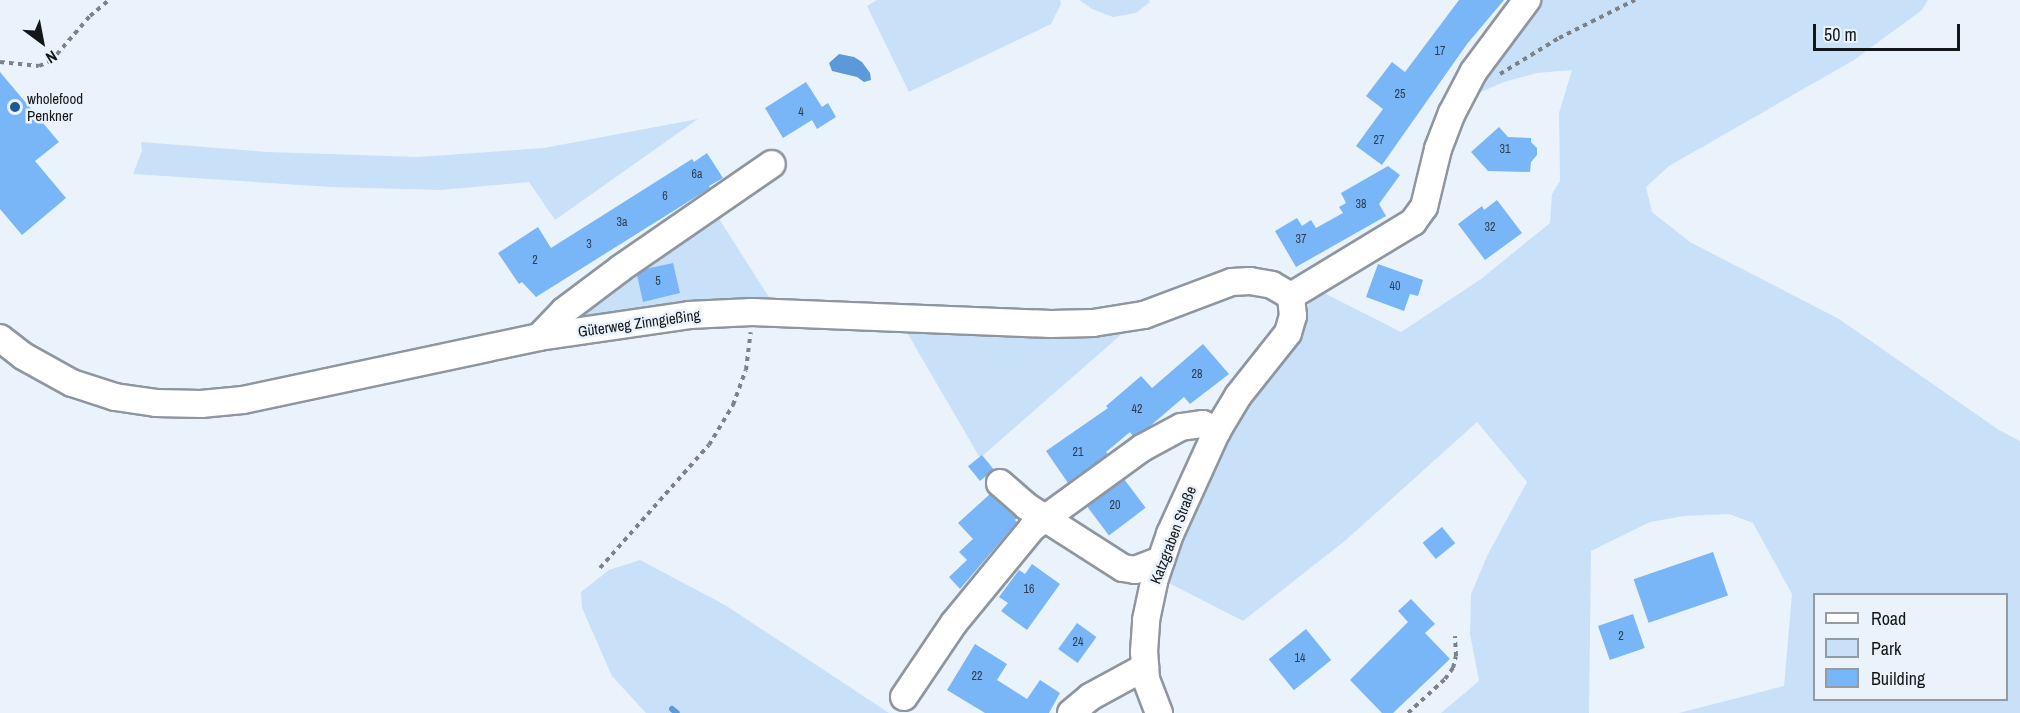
<!DOCTYPE html>
<html>
<head>
<meta charset="utf-8">
<style>
	body { margin:0 }
	#map { position:relative; width:2020px; height:713px; overflow:hidden; background:#eaf3fc; font-family:"Archivo Narrow",sans-serif }
	div>[style] { position:absolute }
	.green>* { inset:0; background:#c9e0f9 }
	.water>* { inset:0; background:#5c99d8 }
	.stream>* { height:6px; margin:-3px; padding:0 3px; transform-origin:3px; border-radius:3px; background:#5c99d8 }
	.building>* { inset:0; background:#79b6f7; transform-origin:0 0 }
	.path>* { height:4px; margin-top:-2px; transform-origin:0; background:repeating-linear-gradient(90deg,#7c8288 0 4.5px,transparent 0 9px) }
	.roads { filter:drop-shadow(2px 0 #8f969f) drop-shadow(-2px 0 #8f969f) drop-shadow(0 2px #8f969f) drop-shadow(0 -2px #8f969f) }
	.minor>* { height:26px; margin:-13px; padding:0 13px; transform-origin:13px; border-radius:13px; background:#fff }
	.dots>* { width:16px; height:16px; translate:-50% -50%; box-sizing:border-box; border:3px solid #eaf3fc; border-radius:50% }
	span { translate:-50% -50%; white-space:nowrap; text-align:center; line-height:1.15; -webkit-text-stroke:5px #eaf3fc; paint-order:stroke }
	.number-label { font-size:12px; color:#2d3f51 }
	.number-label span { -webkit-text-stroke-width:0 }
	.poi-label { font-size:15px; color:#14171a }
	.left { translate:0 -50%; text-align:left }
	.street-label { font-size:15px; color:#14171a }
	.legend { position:absolute; left:1813px; top:593px; width:195px; height:108px; box-sizing:border-box; background:#eaf3fc; border:2px solid #949ba2; margin:0; padding:8px 10px; list-style:none; font-size:18px; color:#14171a }
	.legend li { display:flex; align-items:center; gap:12px; height:30px }
	.legend b { width:30px; border:2px solid #949ba2 }
	.north { position:absolute; left:12px; top:12px; width:60px; height:60px; -webkit-text-stroke:4px #eaf3fc; paint-order:stroke; rotate:148deg; font-size:16px; font-weight:700; line-height:24px; text-align:center; color:#14171a }
	.north::after { content:''; display:block; margin:auto; width:21px; height:27px; background:#14171a; clip-path:polygon(50% 0,100% 100%,50% 72%,0 100%) }
	.scale { position:absolute; left:1813px; top:24px; width:147px; height:27px; box-sizing:border-box; border:3px solid #14171a; border-top:0; padding-left:8px; font-size:18px; line-height:21px; white-space:nowrap; color:#14171a; -webkit-text-stroke:4px #eaf3fc; paint-order:stroke }
</style>
</head>
<body>
<div id="map">
	<div class="green">
		<i style="clip-path:polygon(877px 0,1060px 0,1061px 4px,1051px 24px,909px 92px,867px 6px)"></i>
		<i style="clip-path:polygon(1079px 0,1149px 0,1150px 2px,1136px 13px,1113px 17px,1092px 9px)"></i>
		<i style="clip-path:polygon(evenodd,1536px 0,1928px 0,1922px 10px,1854px 60px,1669px 166px,1646px 187px,1652px 212px,1690px 242px,1839px 319px,1999px 430px,2020px 441px,2020px 713px,1679px 713px,1784px 686px,1792px 594px,1753px 523px,1729px 514px,1684px 516px,1650px 522px,1591px 551px,1589px 713px,1441px 713px,1479px 681px,1470px 634px,1471px 594px,1488px 554px,1527px 482px,1477px 422px,1346px 540px,1243px 621px,1163px 580px,1229px 426px,1303px 325px,1306px 309px,1318px 290px,1401px 332px,1481px 279px,1550px 223px,1552px 194px,1560px 181px,1559px 113px,1572px 70px,1537px 73px,1504px 82px,1471px 96px,1536px 0,1814px 594px,2006px 594px,2006px 700px,1814px 700px,1814px 594px)"></i>
		<i style="clip-path:polygon(698px 119px,555px 220px,529px 182px,441px 190px,331px 187px,133px 174px,142px 151px,141px 142px,268px 152px,418px 157px,544px 148px)"></i>
		<i style="clip-path:polygon(714px 211px,774px 305px,570px 323px,579px 311px)"></i>
		<i style="clip-path:polygon(902px 324px,1131px 326px,980px 458px)"></i>
		<i style="clip-path:polygon(640px 560px,725px 605px,889px 713px,646px 713px,612px 676px,582px 608px,581px 592px,609px 570px)"></i>
	</div>
	<div class="water">
		<i style="clip-path:polygon(839px 54px,854px 57px,862px 62px,870px 73px,871px 80px,864px 82px,857px 77px,832px 71px,829px 63px)"></i>
	</div>
	<div class="stream">
		<i style="left:672px;top:709px;width:6px;rotate:39deg"></i>
	</div>
	<div class="building">
		<i style="clip-path:polygon(1459px 0,1504px 0,1467px 44px,1382px 165px,1356px 146px,1383px 109px,1366px 96px,1392px 62px,1405px 72px)"></i>
		<i style="clip-path:polygon(0 72px,59px 142px,35px 161px,66px 198px,22px 235px,0 209px)"></i>
		<i style="clip-path:polygon(806px 82px,822px 107px,828px 103px,836px 117px,817px 129px,812px 120px,783px 138px,765px 108px)"></i>
		<i style="clip-path:polygon(1499px 127px,1508px 137px,1531px 138px,1531px 142px,1537px 148px,1537px 155px,1531px 162px,1530px 172px,1488px 171px,1471px 152px)"></i>
		<i style="clip-path:polygon(707px 153px,723px 178px,709px 186px,710px 188px,536px 297px,522px 282px,519px 284px,498px 253px,538px 227px,551px 248px,692px 159px,694px 162px)"></i>
		<i style="clip-path:polygon(1388px 166px,1400px 175px,1379px 204px,1386px 216px,1296px 267px,1275px 231px,1297px 218px,1302px 226px,1311px 220px,1316px 228px,1343px 213px,1339px 207px,1346px 203px,1341px 193px)"></i>
		<i style="clip-path:polygon(1497px 200px,1522px 233px,1485px 260px,1458px 224px,1482px 206px,1484px 210px)"></i>
		<i style="clip-path:polygon(673px 263px,680px 293px,643px 302px,637px 275px,645px 269px)"></i>
		<i style="clip-path:polygon(1378px 264px,1423px 280px,1418px 296px,1410px 294px,1404px 311px,1366px 297px)"></i>
		<i style="clip-path:polygon(1203px 344px,1229px 374px,1190px 404px,1184px 397px,1149px 427px,1133px 436px,1130px 432px,1106px 452px,1108px 454px,1068px 483px,1046px 451px,1108px 408px,1106px 406px,1141px 376px,1152px 388px)"></i>
		<i style="left:982px;top:455px;width:19px;height:18px;rotate:51deg"></i>
		<i style="left:1124px;top:479px;width:36px;height:46px;rotate:53deg"></i>
		<i style="clip-path:polygon(990px 494px,1017px 518px,1015px 520px,1017px 522px,960px 589px,949px 577px,967px 560px,959px 552px,973px 539px,958px 523px)"></i>
		<i style="left:1442px;top:527px;width:21px;height:25px;rotate:51deg"></i>
		<i style="left:1713px;top:552px;width:46px;height:84px;rotate:71deg"></i>
		<i style="clip-path:polygon(1032px 564px,1060px 584px,1027px 630px,1001px 611px,1008px 603px,999px 597px,1019px 570px,1025px 574px)"></i>
		<i style="clip-path:polygon(1411px 599px,1435px 624px,1425px 633px,1450px 659px,1393px 713px,1382px 713px,1350px 680px,1408px 622px,1398px 611px)"></i>
		<i style="left:1633px;top:614px;width:36px;height:37px;rotate:71deg"></i>
		<i style="left:1077px;top:623px;width:24px;height:32px;rotate:36deg"></i>
		<i style="left:1306px;top:629px;width:40px;height:48px;rotate:51deg"></i>
		<i style="clip-path:polygon(975px 644px,1007px 664px,997px 680px,1027px 699px,1040px 680px,1060px 693px,1049px 713px,985px 713px,947px 690px)"></i>
	</div>
	<div class="path">
		<i style="left:0;top:62px;width:39px;rotate:6deg"></i>
		<i style="left:39px;top:66px;width:13px;rotate:-23deg"></i>
		<i style="left:51px;top:61px;width:60px;rotate:-49.1deg"></i>
		<i style="left:90px;top:16px;width:25px;rotate:-40deg"></i>
		<i style="left:1500px;top:74px;width:69px;rotate:-31.4deg"></i>
		<i style="left:1559px;top:38px;width:85px;rotate:-26.6deg"></i>
		<i style="left:600px;top:568px;width:164px;rotate:-48.5deg"></i>
		<i style="left:709px;top:445px;width:47px;rotate:-59deg"></i>
		<i style="left:733px;top:405px;width:37px;rotate:-70deg"></i>
		<i style="left:746px;top:370px;width:38px;rotate:-83deg"></i>
		<i style="left:1408px;top:713px;width:50px;rotate:-42.6deg"></i>
		<i style="left:1445px;top:679px;width:14px;rotate:-54deg"></i>
		<i style="left:1453px;top:668px;width:12px;rotate:-76deg"></i>
		<i style="left:1456px;top:656px;width:20px;rotate:-93deg"></i>
	</div>
	<div class="roads">
		<div class="minor">
			<i style="left:1291px;top:296px;width:143px;rotate:-31.2deg"></i>
			<i style="left:1413px;top:222px;width:19px;rotate:-54deg"></i>
			<i style="left:1424px;top:207px;width:60px;rotate:-76.4deg"></i>
			<i style="left:1438px;top:149px;width:39px;rotate:-69deg"></i>
			<i style="left:1452px;top:113px;width:47px;rotate:-62.4deg"></i>
			<i style="left:1474px;top:71px;width:89px;rotate:-53.3deg"></i>
			<i style="left:539px;top:337px;width:36px;rotate:-46deg"></i>
			<i style="left:564px;top:311px;width:71px;rotate:-37deg"></i>
			<i style="left:621px;top:268px;width:183px;rotate:-34.6deg"></i>
			<i style="left:0;top:338px;width:29px;rotate:38deg"></i>
			<i style="left:23px;top:356px;width:56px;rotate:28.9deg"></i>
			<i style="left:72px;top:383px;width:45px;rotate:18deg"></i>
			<i style="left:115px;top:397px;width:41px;rotate:8.3deg"></i>
			<i style="left:156px;top:403px;width:45px;rotate:1.3deg"></i>
			<i style="left:201px;top:404px;width:42px;rotate:-5.4deg"></i>
			<i style="left:243px;top:400px;width:303px;rotate:-12deg"></i>
			<i style="left:539px;top:337px;width:152px;rotate:-8.3deg"></i>
			<i style="left:689px;top:315px;width:63px;rotate:-2.7deg"></i>
			<i style="left:752px;top:312px;width:299px;rotate:2.3deg"></i>
			<i style="left:1051px;top:324px;width:42px;rotate:-1.4deg"></i>
			<i style="left:1093px;top:323px;width:52px;rotate:-8.9deg"></i>
			<i style="left:1144px;top:315px;width:94px;rotate:-20.6deg"></i>
			<i style="left:1232px;top:282px;width:18px;rotate:-3deg"></i>
			<i style="left:1250px;top:281px;width:22px;rotate:10deg"></i>
			<i style="left:1272px;top:285px;width:22px;rotate:30deg"></i>
			<i style="left:1000px;top:483px;width:35px;rotate:41deg"></i>
			<i style="left:1026px;top:506px;width:115px;rotate:32.6deg"></i>
			<i style="left:1123px;top:568px;width:12px;rotate:9deg"></i>
			<i style="left:1135px;top:570px;width:28px;rotate:-21deg"></i>
			<i style="left:904px;top:697px;width:89px;rotate:-56deg"></i>
			<i style="left:954px;top:623px;width:123px;rotate:-50.6deg"></i>
			<i style="left:1032px;top:528px;width:136px;rotate:-36deg"></i>
			<i style="left:1142px;top:448px;width:44px;rotate:-28.3deg"></i>
			<i style="left:1181px;top:427px;width:22px;rotate:-8deg"></i>
			<i style="left:1203px;top:424px;width:16px;rotate:27deg"></i>
			<i style="left:1071px;top:713px;width:25px;rotate:-40deg"></i>
			<i style="left:1090px;top:697px;width:63px;rotate:-28.6deg"></i>
			<i style="left:1159px;top:713px;width:36px;rotate:-111deg"></i>
			<i style="left:1146px;top:679px;width:27px;rotate:-94deg"></i>
			<i style="left:1144px;top:652px;width:32px;rotate:-86deg"></i>
			<i style="left:1146px;top:620px;width:40px;rotate:-78deg"></i>
			<i style="left:1154px;top:581px;width:50px;rotate:-71.2deg"></i>
			<i style="left:1170px;top:534px;width:113px;rotate:-65.5deg"></i>
			<i style="left:1217px;top:431px;width:41px;rotate:-59deg"></i>
			<i style="left:1238px;top:396px;width:80px;rotate:-51.6deg"></i>
			<i style="left:1288px;top:333px;width:18px;rotate:-74deg"></i>
			<i style="left:1293px;top:316px;width:20px;rotate:-96deg"></i>
		</div>
	</div>
	<div class="dots">
		<i style="left:15px;top:107px;background:#1e5990"></i>
	</div>
	<div class="number-label">
		<span style="left:1440px;top:52px">17</span>
		<span style="left:1400px;top:95px">25</span>
		<span style="left:801px;top:113px">4</span>
		<span style="left:1379px;top:141px">27</span>
		<span style="left:1505px;top:150px">31</span>
		<span style="left:697px;top:175px">6a</span>
		<span style="left:665px;top:197px">6</span>
		<span style="left:1361px;top:205px">38</span>
		<span style="left:622px;top:223px">3a</span>
		<span style="left:1490px;top:228px">32</span>
		<span style="left:1301px;top:240px">37</span>
		<span style="left:589px;top:245px">3</span>
		<span style="left:535px;top:261px">2</span>
		<span style="left:658px;top:282px">5</span>
		<span style="left:1395px;top:287px">40</span>
		<span style="left:1197px;top:375px">28</span>
		<span style="left:1137px;top:410px">42</span>
		<span style="left:1078px;top:453px">21</span>
		<span style="left:1115px;top:506px">20</span>
		<span style="left:1029px;top:590px">16</span>
		<span style="left:1621px;top:637px">2</span>
		<span style="left:1078px;top:643px">24</span>
		<span style="left:1300px;top:659px">14</span>
		<span style="left:977px;top:677px">22</span>
	</div>
	<div class="poi-label">
		<span class="left" style="left:27px;top:107px">wholefood<br>Penkner</span>
	</div>
	<div class="street-label">
		<span style="left:639px;top:323px;rotate:-8deg">Güterweg Zinngießing</span>
		<span style="left:1173px;top:535px;rotate:-69deg">Katzgraben Straße</span>
	</div>
	<ul class="legend">
	<li><b style="height:8px;background:#fff"></b>Road</li>
	<li><b style="height:16px;background:#c9e0f9"></b>Park</li>
	<li><b style="height:16px;background:#79b6f7"></b>Building</li>
	</ul>
	<div class="north">N</div>
	<div class="scale">50 m</div>
</div>
</body>
</html>
